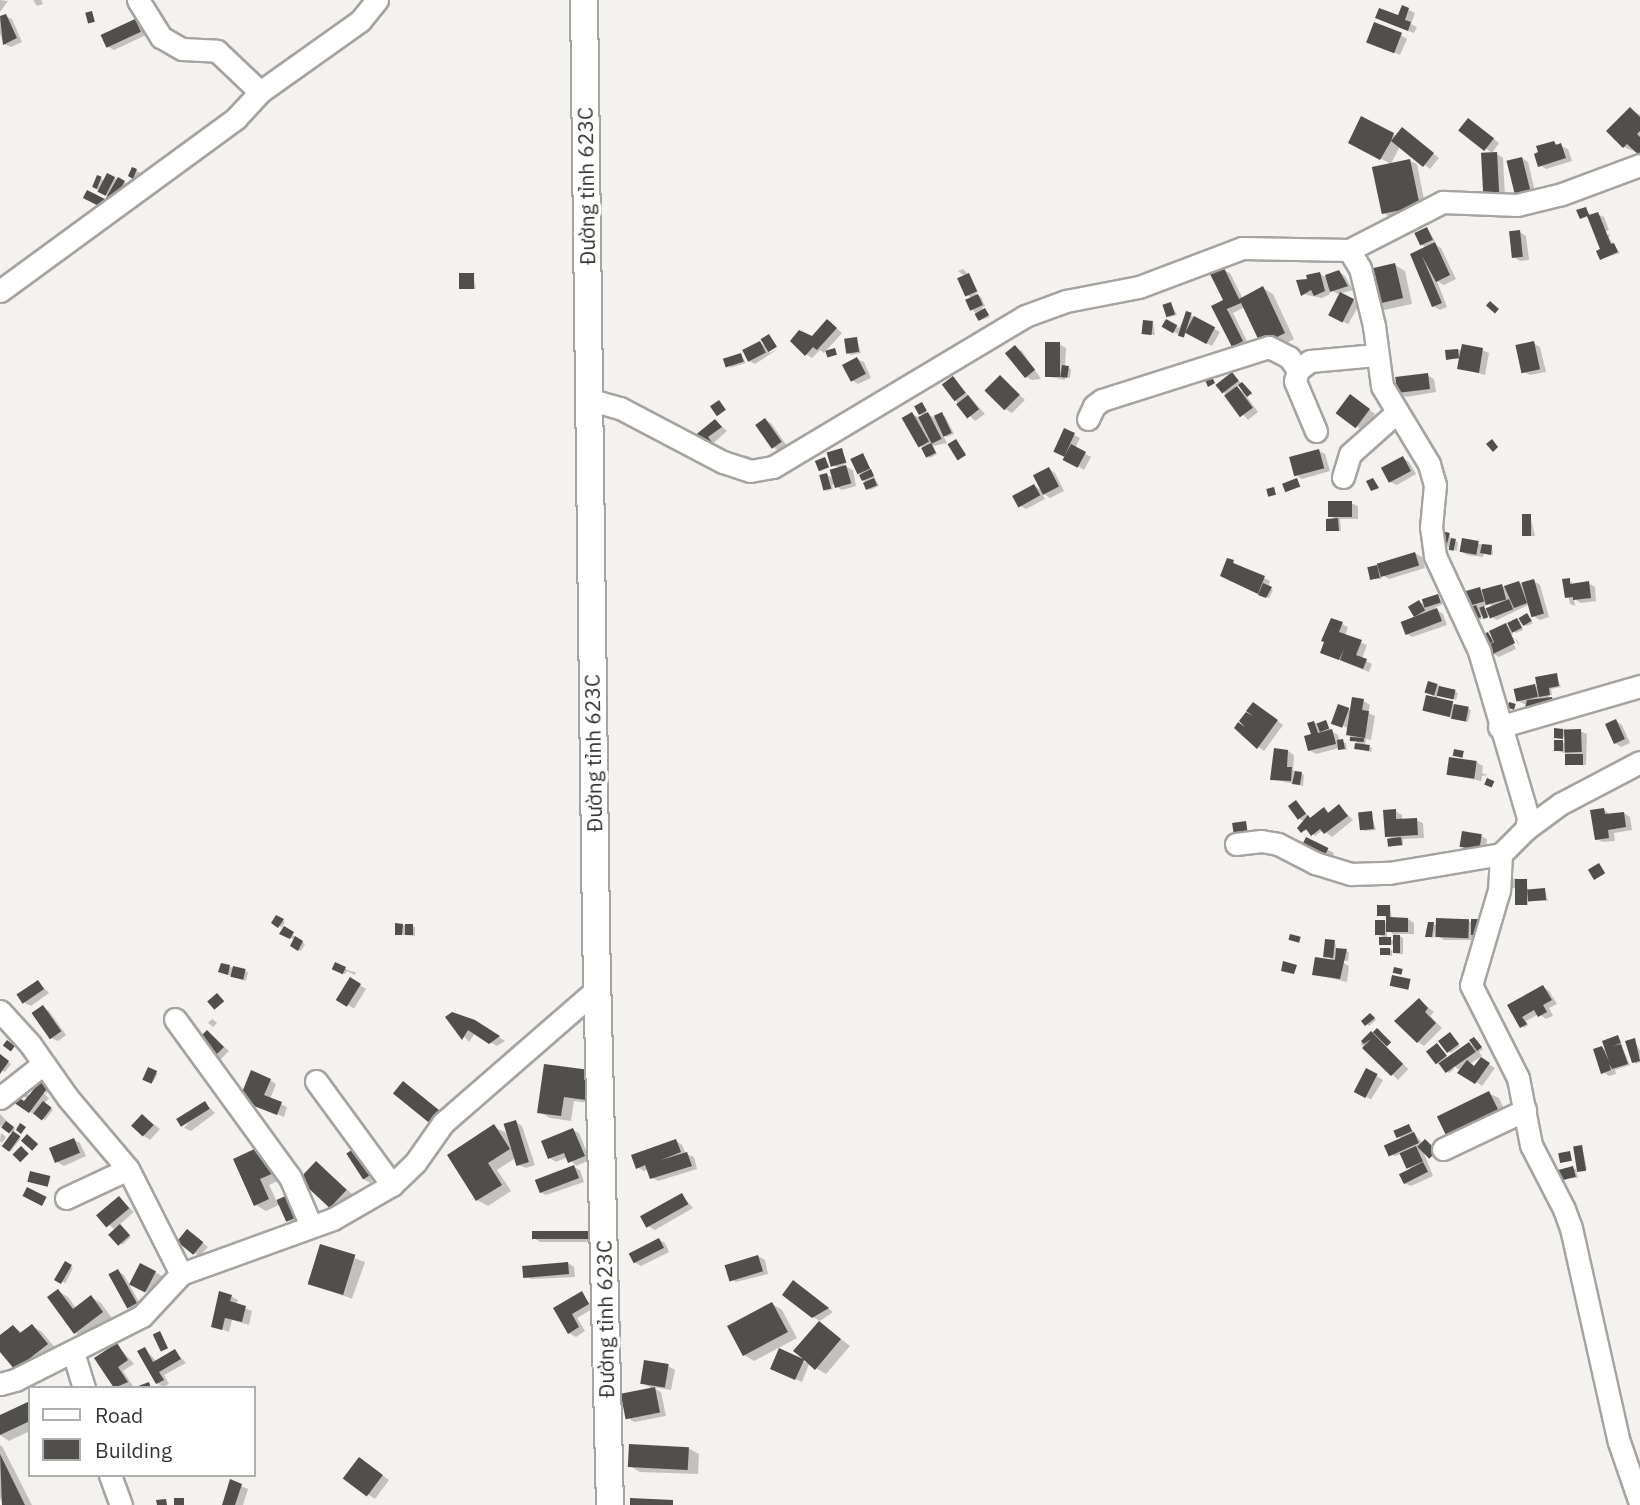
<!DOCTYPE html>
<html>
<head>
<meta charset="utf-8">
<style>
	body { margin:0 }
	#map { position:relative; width:1640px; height:1505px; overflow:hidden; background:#f4f2ee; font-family:"IBM Plex Sans",sans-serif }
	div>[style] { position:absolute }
	.shadow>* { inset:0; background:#0003; transform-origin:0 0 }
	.building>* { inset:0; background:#514f4c; transform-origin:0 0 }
	.roads { filter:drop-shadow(2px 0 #a6a3a0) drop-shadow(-2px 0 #a6a3a0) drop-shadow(0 2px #a6a3a0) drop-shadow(0 -2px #a6a3a0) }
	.minor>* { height:21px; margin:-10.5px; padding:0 10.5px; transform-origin:10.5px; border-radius:10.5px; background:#fff }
	.major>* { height:26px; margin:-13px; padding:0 13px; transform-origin:13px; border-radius:13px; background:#fff }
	span { translate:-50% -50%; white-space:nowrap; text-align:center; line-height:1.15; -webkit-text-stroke:7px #fff; paint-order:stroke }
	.street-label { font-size:21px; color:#353433 }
	.legend { position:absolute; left:28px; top:1386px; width:228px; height:91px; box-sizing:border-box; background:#fff; border:2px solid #aeaead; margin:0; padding:9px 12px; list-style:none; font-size:21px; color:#353433 }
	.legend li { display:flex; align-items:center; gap:14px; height:35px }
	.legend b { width:35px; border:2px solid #aeaead }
</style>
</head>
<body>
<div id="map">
	<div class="shadow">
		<i style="clip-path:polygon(0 0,8px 1px,0 12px)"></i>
		<i style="clip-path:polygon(33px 0,41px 0,43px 4px,37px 6px)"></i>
		<i style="clip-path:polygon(1403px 7px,1415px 13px,1411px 24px,1417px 27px,1414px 33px,1383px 21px,1399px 18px)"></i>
		<i style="clip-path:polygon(5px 16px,12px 19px,22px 42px,11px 47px,4px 44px,0 34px,0 18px)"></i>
		<i style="clip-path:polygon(135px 21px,142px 25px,146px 35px,114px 50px,107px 46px)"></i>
		<i style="clip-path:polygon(1401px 35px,1407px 39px,1400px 55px,1374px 44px)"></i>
		<i style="clip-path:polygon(1630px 109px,1640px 115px,1640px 154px,1624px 147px)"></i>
		<i style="clip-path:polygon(1362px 118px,1396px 136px,1408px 133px,1439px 158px,1430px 169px,1400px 146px,1391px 164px,1350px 142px)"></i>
		<i style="clip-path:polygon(1475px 124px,1499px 143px,1492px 153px,1461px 130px)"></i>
		<i style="clip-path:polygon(1554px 143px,1568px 149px,1572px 161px,1546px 169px,1540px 165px)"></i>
		<i style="clip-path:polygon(1497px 154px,1503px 158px,1505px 198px,1491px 199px)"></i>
		<i style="clip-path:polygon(1522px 158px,1528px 162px,1537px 200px,1524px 203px)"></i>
		<i style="clip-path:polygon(1410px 161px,1417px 164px,1426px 209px,1388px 216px,1382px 212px)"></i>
		<i style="clip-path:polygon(133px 169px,148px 177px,146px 180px,130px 176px)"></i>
		<i style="clip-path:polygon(108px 175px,126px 183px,118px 202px,93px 187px,98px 177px,105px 181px)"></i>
		<i style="clip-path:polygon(1586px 209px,1591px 216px,1597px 214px,1604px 217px,1609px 230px,1598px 235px,1598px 238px,1610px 234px,1609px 238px,1620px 253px,1601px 259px,1602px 250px,1589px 217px,1581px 218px)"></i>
		<i style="clip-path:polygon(1427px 228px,1435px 241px,1432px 243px,1441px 248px,1456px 279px,1444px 285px,1437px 281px,1447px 307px,1440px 310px,1433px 306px,1412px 255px,1427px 248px,1422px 245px)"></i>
		<i style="clip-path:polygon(1520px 232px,1526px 236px,1529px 260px,1520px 261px,1514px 257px)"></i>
		<i style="clip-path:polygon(1395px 265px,1405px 271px,1412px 304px,1384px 310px,1374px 304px)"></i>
		<i style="clip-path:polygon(963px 269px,971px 277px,978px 292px,975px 294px,981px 297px,985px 306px,982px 308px,990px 317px,981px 320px,972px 309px,972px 298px,967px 295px,966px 277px,958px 271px)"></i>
		<i style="clip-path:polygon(1223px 270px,1230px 273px,1243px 299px,1263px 288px,1273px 294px,1294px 339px,1273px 350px,1245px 307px,1233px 313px,1249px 345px,1240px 350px,1233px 346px)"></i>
		<i style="clip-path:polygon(1339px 272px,1345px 276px,1353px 290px,1338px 294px,1329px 289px,1330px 294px,1322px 298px,1302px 294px,1309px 281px,1320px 274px,1325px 277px)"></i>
		<i style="clip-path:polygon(473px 274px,476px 289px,462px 288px)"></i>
		<i style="left:1341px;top:294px;width:21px;height:23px;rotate:29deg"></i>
		<i style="clip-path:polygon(1171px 304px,1177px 315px,1170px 317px,1167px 315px)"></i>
		<i style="clip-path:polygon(1187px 313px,1220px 332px,1212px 346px,1186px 332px,1184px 337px,1166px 328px,1167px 322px,1179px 328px)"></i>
		<i style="clip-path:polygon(828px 321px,842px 333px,824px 353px,820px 350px,812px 358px,806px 354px,813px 338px)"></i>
		<i style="clip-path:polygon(1153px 323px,1155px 335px,1146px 334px)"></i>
		<i style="clip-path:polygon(769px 336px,776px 345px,769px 349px,769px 353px,778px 349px,755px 364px,749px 361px,760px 343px,767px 347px)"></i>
		<i style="clip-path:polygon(857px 339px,861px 353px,851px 355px,848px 353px)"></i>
		<i style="clip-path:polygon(1533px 343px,1540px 347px,1546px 372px,1530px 375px,1524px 372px)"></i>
		<i style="clip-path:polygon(1059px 344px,1066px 348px,1065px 367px,1071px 369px,1070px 378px,1065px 377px,1065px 380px,1046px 376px)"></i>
		<i style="clip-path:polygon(1015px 347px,1022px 351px,1041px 379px,1032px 380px,1026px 377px)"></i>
		<i style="clip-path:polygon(1458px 350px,1482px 350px,1489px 353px,1485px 375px,1459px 368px,1461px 359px,1448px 359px)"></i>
		<i style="clip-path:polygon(741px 355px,746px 363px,729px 368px)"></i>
		<i style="clip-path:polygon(857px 359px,864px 362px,871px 378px,858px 384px,852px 380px)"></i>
		<i style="clip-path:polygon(1427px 375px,1434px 379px,1436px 392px,1406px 397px,1400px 393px)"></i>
		<i style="clip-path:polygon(evenodd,1234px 376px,1253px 395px,1244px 393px,1258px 412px,1248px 420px,1224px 393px,1234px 376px,1239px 384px,1247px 394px,1235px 387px,1239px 384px)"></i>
		<i style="clip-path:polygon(1000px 377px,1025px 400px,1012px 413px,1005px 409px)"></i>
		<i style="clip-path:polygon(953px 378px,985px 414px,975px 421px,956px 401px)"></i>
		<i style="clip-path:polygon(1356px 399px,1375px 414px,1362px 430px,1337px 412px)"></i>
		<i style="clip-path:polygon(922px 404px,927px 414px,935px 418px,945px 416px,954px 434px,947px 437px,943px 435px,947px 443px,933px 446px,937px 454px,930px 458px,921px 445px,912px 414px,920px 418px,923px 416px,920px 414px)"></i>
		<i style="clip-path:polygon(765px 420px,771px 423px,787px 446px,779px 451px,773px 447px)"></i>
		<i style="clip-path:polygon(716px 421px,727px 431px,709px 447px,700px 443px)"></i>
		<i style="clip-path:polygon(1065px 430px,1080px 438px,1075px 448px,1091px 457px,1084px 470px,1054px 450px)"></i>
		<i style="clip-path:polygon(842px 450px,847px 463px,843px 465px,853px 470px,856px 486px,842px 490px,832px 484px,833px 489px,827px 491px,824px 489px,827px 475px,833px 478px,839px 468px,833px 465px)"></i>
		<i style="clip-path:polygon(1319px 451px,1325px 454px,1330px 471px,1302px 479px,1296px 475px)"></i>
		<i style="clip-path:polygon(743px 455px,751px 457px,750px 460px,743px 459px)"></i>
		<i style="clip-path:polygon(863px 455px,879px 486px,870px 490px,859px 472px)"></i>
		<i style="clip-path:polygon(1403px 458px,1409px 462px,1416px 474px,1397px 485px,1390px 482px)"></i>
		<i style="clip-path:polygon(1049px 469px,1055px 473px,1064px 491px,1050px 498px,1042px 493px,1045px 499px,1026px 509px,1019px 505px,1034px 486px,1042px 490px)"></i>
		<i style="clip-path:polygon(1296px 480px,1301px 487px,1286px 490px)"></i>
		<i style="clip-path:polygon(1351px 503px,1358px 506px,1358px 519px,1340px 519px,1341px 531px,1328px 530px,1338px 520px,1330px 516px)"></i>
		<i style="clip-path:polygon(1530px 515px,1535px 536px,1528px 536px,1525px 535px)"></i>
		<i style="clip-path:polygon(1449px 534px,1451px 540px,1458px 542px,1457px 551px,1444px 545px)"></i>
		<i style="clip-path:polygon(1463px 540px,1492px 547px,1493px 555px,1484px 553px,1483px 557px,1467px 555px,1461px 551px)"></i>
		<i style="clip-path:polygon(1415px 553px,1422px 557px,1425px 568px,1389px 579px,1380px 574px,1382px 579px,1372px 579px,1376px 566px,1381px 569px)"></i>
		<i style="clip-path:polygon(1228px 560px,1270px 581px,1268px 587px,1273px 590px,1269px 598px,1228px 580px)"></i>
		<i style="clip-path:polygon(1565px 580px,1572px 582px,1572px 585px,1588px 583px,1595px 587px,1596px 601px,1581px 603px,1574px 599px,1575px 606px,1570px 604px)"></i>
		<i style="clip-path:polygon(evenodd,1534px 581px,1540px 585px,1549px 617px,1540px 620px,1533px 616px,1530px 604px,1497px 620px,1488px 615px,1487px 619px,1481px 615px,1482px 619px,1472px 622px,1463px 594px,1534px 581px,1490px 604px,1493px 607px,1486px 609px,1482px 607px,1490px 604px)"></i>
		<i style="clip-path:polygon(1438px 596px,1443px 604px,1434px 608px,1443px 614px,1447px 625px,1412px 637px,1406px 633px,1417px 617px,1413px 615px,1419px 602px,1426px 605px)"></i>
		<i style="clip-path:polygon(1527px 615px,1533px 623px,1527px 626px,1520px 622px,1523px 630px,1516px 633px,1510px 629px,1513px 634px,1510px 636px,1517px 640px,1520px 647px,1515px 639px,1511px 639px,1516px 649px,1499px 657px,1490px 652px,1491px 657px,1486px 644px,1487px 634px,1494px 638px,1506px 625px,1512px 629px,1517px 620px,1524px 624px)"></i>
		<i style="clip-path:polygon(1342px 624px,1348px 627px,1345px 636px,1367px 645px,1362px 659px,1372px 664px,1369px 672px,1329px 656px)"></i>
		<i style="clip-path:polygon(1556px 675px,1561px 687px,1551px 689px,1552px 695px,1548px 696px,1558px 702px,1524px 704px,1518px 701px,1535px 686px,1539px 688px)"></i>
		<i style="clip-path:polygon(1438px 685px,1458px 693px,1456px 700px,1438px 694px,1437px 699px,1471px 710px,1468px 722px,1424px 711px,1437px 698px,1427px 692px)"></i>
		<i style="clip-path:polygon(1363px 701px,1370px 705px,1368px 713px,1375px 716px,1371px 740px,1366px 739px,1365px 746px,1372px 748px,1371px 752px,1356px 748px,1357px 742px,1347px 734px,1348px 728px,1337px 724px,1348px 709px,1351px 711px)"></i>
		<i style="clip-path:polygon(1266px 712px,1283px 725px,1264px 751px,1241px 735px,1252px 719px)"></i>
		<i style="clip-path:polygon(1616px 721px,1622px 725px,1630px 743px,1621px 747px,1615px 743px)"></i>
		<i style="clip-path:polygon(1326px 722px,1331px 731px,1338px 735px,1340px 742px,1346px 743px,1347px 750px,1339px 748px,1316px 754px,1309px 750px,1316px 735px,1310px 724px)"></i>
		<i style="clip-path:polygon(1563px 730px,1580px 731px,1587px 734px,1586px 765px,1570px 765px,1568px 764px,1574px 756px,1558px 751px,1562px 742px,1567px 744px,1566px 738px,1556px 733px)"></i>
		<i style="clip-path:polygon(1288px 751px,1294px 755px,1293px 770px,1304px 775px,1303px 786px,1272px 779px)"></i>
		<i style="clip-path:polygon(1476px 762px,1483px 766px,1482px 773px,1488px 775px,1482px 776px,1481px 781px,1448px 774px)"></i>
		<i style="clip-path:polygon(1298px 804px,1311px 819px,1324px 809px,1330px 813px,1339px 806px,1353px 820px,1332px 837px,1323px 830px,1315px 836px,1308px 830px,1303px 831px,1305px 822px,1300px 819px)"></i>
		<i style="clip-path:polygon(1604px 810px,1611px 815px,1624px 813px,1630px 817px,1632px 830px,1614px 833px,1615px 841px,1603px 842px,1596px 839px)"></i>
		<i style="clip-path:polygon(1395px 811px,1402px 815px,1402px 821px,1416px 820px,1423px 823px,1424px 838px,1403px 839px,1403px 846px,1390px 845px,1394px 840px,1387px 836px)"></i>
		<i style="clip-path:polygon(1371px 813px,1376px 830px,1365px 831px,1362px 829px)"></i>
		<i style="clip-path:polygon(1481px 836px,1487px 839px,1486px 852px,1462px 846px)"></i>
		<i style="clip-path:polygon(1307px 839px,1334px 853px,1330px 861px)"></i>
		<i style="clip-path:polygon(1505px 877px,1526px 880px,1528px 891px,1545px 890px,1548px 901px,1528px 900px,1528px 905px,1518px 905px,1516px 888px,1508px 888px)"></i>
		<i style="clip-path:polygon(evenodd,1390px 906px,1392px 919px,1408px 919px,1414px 923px,1414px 934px,1396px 934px,1403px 938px,1403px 954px,1397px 954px,1392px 951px,1392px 956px,1382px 954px,1390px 949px,1395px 952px,1395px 945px,1380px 944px,1385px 938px,1377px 934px,1384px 922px,1388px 924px,1388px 917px,1379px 915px,1390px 906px,1387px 930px,1395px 935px,1395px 941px,1387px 939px,1387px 930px)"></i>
		<i style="clip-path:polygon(277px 917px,285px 922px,282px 927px,305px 944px,301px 951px,292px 946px,295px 940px,282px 933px,284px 929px,274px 922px)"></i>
		<i style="clip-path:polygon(1469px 921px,1473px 923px,1475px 940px,1444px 940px,1438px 936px)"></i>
		<i style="left:1429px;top:924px;width:7px;height:13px;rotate:8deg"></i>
		<i style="clip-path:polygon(402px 925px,415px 927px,415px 936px,396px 934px)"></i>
		<i style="clip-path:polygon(1335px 942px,1337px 950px,1349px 952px,1348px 961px,1338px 960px,1349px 966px,1347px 982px,1314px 974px,1334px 961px,1326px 956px)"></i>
		<i style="clip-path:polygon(336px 964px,350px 971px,356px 972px,355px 975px,347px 971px,345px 974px,334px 969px)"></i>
		<i style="clip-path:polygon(230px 967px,248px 972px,246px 981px,223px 973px)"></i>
		<i style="left:350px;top:979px;width:19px;height:23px;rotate:32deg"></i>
		<i style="clip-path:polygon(38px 982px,49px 993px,31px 1006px,25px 1003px)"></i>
		<i style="clip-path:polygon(1543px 987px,1549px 991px,1557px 1004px,1549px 1008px,1553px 1016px,1546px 1019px,1539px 1014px,1526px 1021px,1528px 1025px,1524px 1028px,1516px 1019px)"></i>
		<i style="clip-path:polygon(1419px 1000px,1434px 1012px,1430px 1016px,1442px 1028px,1424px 1046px,1418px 1042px)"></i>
		<i style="clip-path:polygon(43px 1007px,49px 1011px,66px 1035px,58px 1041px,51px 1038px)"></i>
		<i style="clip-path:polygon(1373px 1016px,1376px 1020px,1369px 1026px,1363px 1021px)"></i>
		<i style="clip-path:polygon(448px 1018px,482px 1026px,505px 1041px,497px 1046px,475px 1033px,469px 1042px)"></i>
		<i style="clip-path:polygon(212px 1019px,217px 1023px,213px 1027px,208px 1023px)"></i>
		<i style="clip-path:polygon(207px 1032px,229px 1051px,220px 1060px,214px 1057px)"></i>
		<i style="left:1371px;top:1033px;width:52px;height:15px;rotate:44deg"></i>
		<i style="clip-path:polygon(1452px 1036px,1460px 1046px,1451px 1053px,1448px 1051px)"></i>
		<i style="clip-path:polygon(1618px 1037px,1630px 1065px,1615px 1070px,1616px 1074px,1609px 1076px,1603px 1072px,1602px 1048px,1608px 1051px)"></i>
		<i style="clip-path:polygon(1474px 1039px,1483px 1049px,1479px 1052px,1482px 1056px,1470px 1064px,1475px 1068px,1487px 1063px,1495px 1068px,1482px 1086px,1451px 1064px,1454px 1069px,1449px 1073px,1437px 1063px,1437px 1045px,1449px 1059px,1469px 1044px,1478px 1048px)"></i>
		<i style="clip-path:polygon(1634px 1040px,1640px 1051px,1640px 1062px,1636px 1064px,1634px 1062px)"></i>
		<i style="clip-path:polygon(0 1056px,11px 1064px,5px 1072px,0 1069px)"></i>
		<i style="left:149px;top:1069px;width:10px;height:10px;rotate:29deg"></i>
		<i style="left:1367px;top:1070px;width:19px;height:23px;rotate:32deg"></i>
		<i style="clip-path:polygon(589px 1072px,596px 1104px,574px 1101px,571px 1121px,550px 1118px,539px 1112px)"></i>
		<i style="clip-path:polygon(270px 1080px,276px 1084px,270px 1099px,287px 1107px,284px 1117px,248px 1102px)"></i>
		<i style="clip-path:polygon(evenodd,33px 1082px,40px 1086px,54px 1085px,45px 1095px,49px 1098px,45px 1103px,53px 1110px,45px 1120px,30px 1112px,24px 1103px,28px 1099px,19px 1093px,22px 1090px,30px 1096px,34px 1090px,30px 1087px,33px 1082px,37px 1085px,46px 1092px,45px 1094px,35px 1088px,37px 1085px)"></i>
		<i style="clip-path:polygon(1488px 1093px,1499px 1098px,1509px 1120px,1460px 1143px)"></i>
		<i style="clip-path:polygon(205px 1103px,215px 1113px,191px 1131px,184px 1128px)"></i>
		<i style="clip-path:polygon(0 1114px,15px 1129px,13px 1133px,21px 1138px,11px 1151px,4px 1145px,13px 1134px,2px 1125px,0 1127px)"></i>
		<i style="clip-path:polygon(143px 1116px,160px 1129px,150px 1140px,144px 1136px)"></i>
		<i style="clip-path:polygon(516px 1122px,522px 1126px,535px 1165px,526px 1168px,519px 1165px,517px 1157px,497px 1170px,511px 1191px,488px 1206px,477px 1200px,494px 1127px,505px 1132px,511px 1142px)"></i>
		<i style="clip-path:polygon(1409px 1126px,1423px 1144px,1439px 1153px,1434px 1158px,1421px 1146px,1433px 1176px,1411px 1186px,1404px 1183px,1411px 1170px,1401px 1154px,1395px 1156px,1388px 1153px,1401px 1138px,1397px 1136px)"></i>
		<i style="clip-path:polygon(573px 1130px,579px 1133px,590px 1160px,574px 1167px,580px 1170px,584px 1182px,546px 1195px,540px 1192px,536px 1180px,576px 1166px,568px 1157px,556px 1162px,550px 1158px)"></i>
		<i style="clip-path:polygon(1px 1133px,6px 1137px,2px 1143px,0 1141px)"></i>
		<i style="clip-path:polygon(74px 1140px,80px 1143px,86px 1156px,64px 1166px,57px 1162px)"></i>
		<i style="clip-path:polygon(676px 1141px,682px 1145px,686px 1154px,694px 1157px,697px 1169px,658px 1181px,651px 1177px,649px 1169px,644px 1171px,637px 1167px)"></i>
		<i style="clip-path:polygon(263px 1147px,285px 1178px,269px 1185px,277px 1202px,292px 1195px,308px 1218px,295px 1224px,289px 1221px,281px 1204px,266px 1211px,256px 1205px)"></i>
		<i style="clip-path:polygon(1582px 1147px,1587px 1169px,1579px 1171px,1576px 1169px,1578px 1178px,1560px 1179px,1573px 1168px,1579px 1171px)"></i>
		<i style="clip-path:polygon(365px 1152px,381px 1176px,370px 1183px,364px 1179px)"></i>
		<i style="clip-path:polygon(316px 1164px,356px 1197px,342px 1213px,332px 1207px)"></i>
		<i style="clip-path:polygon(682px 1195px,693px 1208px,655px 1230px,648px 1226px)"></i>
		<i style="clip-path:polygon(119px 1198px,134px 1212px,119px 1225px,131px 1237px,122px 1245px,115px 1230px,98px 1215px)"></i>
		<i style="clip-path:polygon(590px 1233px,596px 1237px,596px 1242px,540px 1242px,534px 1238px)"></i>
		<i style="clip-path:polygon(193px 1235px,208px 1247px,200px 1256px,194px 1253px)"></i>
		<i style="clip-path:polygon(659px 1240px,665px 1243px,669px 1252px,641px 1266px,634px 1262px)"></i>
		<i style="left:321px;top:1246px;width:47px;height:39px;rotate:20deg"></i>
		<i style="clip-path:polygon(758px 1256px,765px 1260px,768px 1274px,736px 1282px,730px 1279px)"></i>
		<i style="clip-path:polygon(568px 1263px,574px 1267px,575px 1277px,531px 1279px,525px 1275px)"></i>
		<i style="left:65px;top:1264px;width:9px;height:17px;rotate:27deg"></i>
		<i style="clip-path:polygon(118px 1271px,124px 1275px,142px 1307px,135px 1311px,128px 1307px)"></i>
		<i style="clip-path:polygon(155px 1272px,162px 1276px,153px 1294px,139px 1288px)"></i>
		<i style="clip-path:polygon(800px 1286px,833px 1312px,820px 1321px,813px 1317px)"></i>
		<i style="clip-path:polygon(58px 1291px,68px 1297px,76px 1308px,91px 1297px,101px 1303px,112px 1318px,86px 1338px,75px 1333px)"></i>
		<i style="clip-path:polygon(582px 1294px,594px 1308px,577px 1318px,585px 1331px,576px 1337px,569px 1333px,555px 1309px)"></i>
		<i style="clip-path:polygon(231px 1296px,238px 1300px,236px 1305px,252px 1311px,249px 1325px,232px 1320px,229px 1332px,213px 1326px)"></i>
		<i style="clip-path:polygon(772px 1304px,782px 1310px,797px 1338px,754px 1361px,744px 1355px)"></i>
		<i style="clip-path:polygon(820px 1323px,850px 1346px,826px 1374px,816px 1368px)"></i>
		<i style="clip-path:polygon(32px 1326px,42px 1332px,57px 1350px,26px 1375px,0 1349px,0 1338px,14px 1327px,23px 1333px)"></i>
		<i style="clip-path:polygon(117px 1345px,134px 1364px,123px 1371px,133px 1386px,130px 1388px,116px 1388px,96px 1359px)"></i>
		<i style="clip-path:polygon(145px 1349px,157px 1362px,175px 1351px,186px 1363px,164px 1375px,169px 1384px,163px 1387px,157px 1383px)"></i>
		<i style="clip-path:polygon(780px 1350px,809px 1364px,802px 1382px,778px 1371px)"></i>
		<i style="clip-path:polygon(668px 1366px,675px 1370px,671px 1390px,652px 1387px,661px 1392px,666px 1416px,634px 1422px,628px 1418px,653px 1389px,643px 1383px)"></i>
		<i style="clip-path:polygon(30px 1403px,30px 1431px,9px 1441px,0 1435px,0 1417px)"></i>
		<i style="clip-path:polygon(0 1445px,2px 1446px,32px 1505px,4px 1505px,0 1498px)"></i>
		<i style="clip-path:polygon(688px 1448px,699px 1454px,698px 1474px,640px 1472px,630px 1466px)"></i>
		<i style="clip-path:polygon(366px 1463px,389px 1480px,375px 1499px,346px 1479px)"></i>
		<i style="clip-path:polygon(231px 1482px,248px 1489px,243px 1505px,223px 1505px)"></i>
	</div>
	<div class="building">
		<i style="clip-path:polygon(1402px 5px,1409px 8px,1405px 20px,1411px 22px,1408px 31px,1375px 18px,1379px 8px,1398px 15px)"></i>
		<i style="left:92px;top:11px;width:11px;height:7px;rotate:75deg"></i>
		<i style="clip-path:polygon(6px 14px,17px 38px,3px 45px,0 16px)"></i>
		<i style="left:135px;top:19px;width:14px;height:38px;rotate:65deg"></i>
		<i style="left:1374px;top:22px;width:30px;height:22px;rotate:21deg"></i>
		<i style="clip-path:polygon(1630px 107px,1640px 117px,1640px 131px,1637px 134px,1640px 137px,1640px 156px,1627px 144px,1623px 148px,1606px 131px)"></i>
		<i style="clip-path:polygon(1361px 116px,1394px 133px,1391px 141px,1402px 127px,1434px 153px,1423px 167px,1391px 141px,1380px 160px,1348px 143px)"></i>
		<i style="left:1468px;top:118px;width:33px;height:16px;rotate:38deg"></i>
		<i style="clip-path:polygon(1554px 141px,1556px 145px,1561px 143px,1566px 158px,1538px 167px,1534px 154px,1538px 152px,1536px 146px)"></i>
		<i style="left:1497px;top:152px;width:43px;height:16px;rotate:87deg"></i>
		<i style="left:1522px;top:157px;width:41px;height:16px;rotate:76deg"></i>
		<i style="left:1410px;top:159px;width:48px;height:39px;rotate:78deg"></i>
		<i style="clip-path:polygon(132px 167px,137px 169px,133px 179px,128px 176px)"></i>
		<i style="left:107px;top:173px;width:9px;height:21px;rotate:27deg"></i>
		<i style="left:97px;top:175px;width:5px;height:13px;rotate:22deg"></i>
		<i style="left:118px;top:177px;width:8px;height:25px;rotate:30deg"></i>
		<i style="left:87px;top:190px;width:20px;height:9px;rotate:27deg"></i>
		<i style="clip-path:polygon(1586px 207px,1589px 215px,1598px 212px,1611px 244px,1614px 243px,1618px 252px,1600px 260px,1596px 251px,1600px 249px,1587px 216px,1580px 219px,1576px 210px)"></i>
		<i style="left:1427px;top:227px;width:14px;height:14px;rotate:65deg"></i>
		<i style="left:1520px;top:230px;width:27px;height:11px;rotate:84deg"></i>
		<i style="clip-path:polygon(1435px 242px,1450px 275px,1436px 282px,1422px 256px,1442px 303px,1432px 307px,1410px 254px)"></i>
		<i style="left:1395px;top:263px;width:36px;height:32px;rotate:77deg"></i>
		<i style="clip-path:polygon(1224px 268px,1239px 299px,1263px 286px,1285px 333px,1261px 345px,1241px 303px,1227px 309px,1243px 341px,1232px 347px,1211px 306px,1223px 300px,1210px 274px)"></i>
		<i style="clip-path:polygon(1339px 270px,1348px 286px,1330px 292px,1325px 275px)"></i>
		<i style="clip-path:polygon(1320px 272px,1325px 291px,1314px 296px,1311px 290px,1301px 296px,1296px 280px,1307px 279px,1306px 275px)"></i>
		<i style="left:459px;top:273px;width:15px;height:16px"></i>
		<i style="left:969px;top:273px;width:20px;height:13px;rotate:66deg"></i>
		<i style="left:1340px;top:292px;width:16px;height:26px;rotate:27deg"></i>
		<i style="left:978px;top:294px;width:12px;height:14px;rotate:66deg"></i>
		<i style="left:1490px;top:301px;width:12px;height:6px;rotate:42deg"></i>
		<i style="left:1171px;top:302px;width:13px;height:9px;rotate:72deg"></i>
		<i style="left:985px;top:308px;width:8px;height:12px;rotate:60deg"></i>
		<i style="left:1186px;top:311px;width:6px;height:26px;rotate:18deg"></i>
		<i style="left:1194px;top:316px;width:24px;height:19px;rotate:28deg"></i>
		<i style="clip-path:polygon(827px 319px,837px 328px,817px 350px,813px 347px,805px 356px,790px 341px,799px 330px,812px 336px)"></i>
		<i style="left:1166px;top:319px;width:13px;height:9px;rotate:29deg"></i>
		<i style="left:1143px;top:320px;width:10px;height:14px;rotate:6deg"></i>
		<i style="left:769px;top:334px;width:15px;height:10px;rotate:58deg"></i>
		<i style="left:857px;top:337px;width:15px;height:13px;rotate:82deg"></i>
		<i style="left:760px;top:341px;width:13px;height:20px;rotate:63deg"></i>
		<i style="left:1534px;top:341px;width:29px;height:19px;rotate:78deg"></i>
		<i style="left:1045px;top:342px;width:15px;height:35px"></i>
		<i style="clip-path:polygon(1462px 344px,1483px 348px,1479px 373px,1457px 369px,1459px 358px,1446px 360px,1445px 350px,1458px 349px,1459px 358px)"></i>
		<i style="left:1015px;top:345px;width:32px;height:13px;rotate:51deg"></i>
		<i style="left:835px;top:348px;width:7px;height:10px;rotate:74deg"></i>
		<i style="left:741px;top:353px;width:9px;height:19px;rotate:72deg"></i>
		<i style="left:857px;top:357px;width:19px;height:17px;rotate:62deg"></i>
		<i style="left:1062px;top:365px;width:7px;height:12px;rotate:8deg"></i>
		<i style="left:1232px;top:372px;width:11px;height:21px;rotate:52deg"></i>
		<i style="left:1428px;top:373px;width:16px;height:33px;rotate:83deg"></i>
		<i style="left:1000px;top:375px;width:28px;height:22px;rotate:45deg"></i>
		<i style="left:953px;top:376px;width:21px;height:14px;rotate:53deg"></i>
		<i style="clip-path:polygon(1212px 377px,1215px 383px,1208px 387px,1205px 380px)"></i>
		<i style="clip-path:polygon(1242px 382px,1252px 393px,1247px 397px,1238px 385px)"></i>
		<i style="left:1237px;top:386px;width:27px;height:16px;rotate:54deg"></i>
		<i style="left:1350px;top:394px;width:25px;height:24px;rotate:37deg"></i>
		<i style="left:968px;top:395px;width:18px;height:15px;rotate:52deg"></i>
		<i style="left:719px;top:400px;width:12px;height:11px;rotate:55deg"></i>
		<i style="left:922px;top:402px;width:10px;height:9px;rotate:61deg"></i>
		<i style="left:912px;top:412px;width:34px;height:12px;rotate:60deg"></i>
		<i style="left:928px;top:412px;width:30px;height:11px;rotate:63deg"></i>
		<i style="left:942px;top:412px;width:23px;height:9px;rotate:65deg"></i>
		<i style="left:765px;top:418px;width:29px;height:12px;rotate:55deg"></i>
		<i style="clip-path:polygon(715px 419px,722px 427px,708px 437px,712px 442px,706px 447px,693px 437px)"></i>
		<i style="left:1064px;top:428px;width:12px;height:26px;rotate:24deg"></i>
		<i style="left:956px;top:439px;width:19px;height:10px;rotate:58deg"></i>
		<i style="clip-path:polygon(1492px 439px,1498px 447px,1493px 452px,1486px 444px)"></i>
		<i style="left:931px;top:443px;width:11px;height:11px;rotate:63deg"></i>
		<i style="left:1071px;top:444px;width:17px;height:18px;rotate:28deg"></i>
		<i style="left:842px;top:448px;width:15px;height:16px;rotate:74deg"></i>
		<i style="left:1319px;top:449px;width:20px;height:31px;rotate:75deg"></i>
		<i style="left:863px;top:453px;width:17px;height:14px;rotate:65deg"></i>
		<i style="left:1403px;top:456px;width:17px;height:25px;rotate:62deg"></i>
		<i style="left:825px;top:457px;width:11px;height:11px;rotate:68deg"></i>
		<i style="left:846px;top:465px;width:19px;height:17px;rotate:74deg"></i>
		<i style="left:1049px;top:467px;width:22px;height:18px;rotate:63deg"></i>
		<i style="clip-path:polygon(871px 469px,874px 476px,862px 481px,859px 475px)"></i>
		<i style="left:827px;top:473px;width:16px;height:8px;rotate:75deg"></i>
		<i style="left:874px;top:478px;width:8px;height:12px;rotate:67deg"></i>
		<i style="left:1297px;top:478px;width:9px;height:16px;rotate:69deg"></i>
		<i style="clip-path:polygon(1373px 478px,1379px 488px,1371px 491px,1366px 481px)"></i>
		<i style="left:1034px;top:484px;width:13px;height:25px;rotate:61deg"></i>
		<i style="left:1274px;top:487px;width:8px;height:8px;rotate:76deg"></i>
		<i style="left:1328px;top:501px;width:24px;height:16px"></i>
		<i style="left:1522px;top:514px;width:9px;height:22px"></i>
		<i style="clip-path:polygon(1338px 518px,1339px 531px,1326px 531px,1326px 519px)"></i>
		<i style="left:1442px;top:531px;width:8px;height:14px;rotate:14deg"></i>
		<i style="left:1451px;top:538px;width:5px;height:12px;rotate:11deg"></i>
		<i style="left:1462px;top:538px;width:17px;height:14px;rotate:10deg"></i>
		<i style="clip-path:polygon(1482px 544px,1492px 545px,1491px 555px,1480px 553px)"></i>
		<i style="left:1415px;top:552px;width:14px;height:40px;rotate:73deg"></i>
		<i style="clip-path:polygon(1227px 558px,1234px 560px,1233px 563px,1265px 576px,1258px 594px,1220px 576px)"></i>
		<i style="left:1377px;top:565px;width:13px;height:10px;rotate:77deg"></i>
		<i style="clip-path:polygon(1570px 578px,1570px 584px,1589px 581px,1591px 598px,1573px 600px,1573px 597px,1565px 598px,1562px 579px)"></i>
		<i style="left:1534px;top:579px;width:36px;height:13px;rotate:74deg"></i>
		<i style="clip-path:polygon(1519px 581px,1527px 603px,1514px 608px,1504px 586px)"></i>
		<i style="clip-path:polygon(1263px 583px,1272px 587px,1266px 598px,1258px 595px)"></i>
		<i style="left:1502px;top:584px;width:16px;height:21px;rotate:75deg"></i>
		<i style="left:1480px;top:587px;width:15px;height:20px;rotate:74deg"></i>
		<i style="left:1438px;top:594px;width:9px;height:17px;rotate:72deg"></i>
		<i style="left:1509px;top:599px;width:11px;height:25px;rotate:68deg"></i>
		<i style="left:1419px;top:600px;width:12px;height:13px;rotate:59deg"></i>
		<i style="left:1476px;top:605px;width:13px;height:13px;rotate:67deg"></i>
		<i style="left:1484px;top:606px;width:12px;height:5px;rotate:70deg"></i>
		<i style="left:1437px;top:608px;width:14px;height:39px;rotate:69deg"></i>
		<i style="left:1527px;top:613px;width:9px;height:10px;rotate:58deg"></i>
		<i style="clip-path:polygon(1331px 618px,1343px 622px,1339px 632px,1362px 640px,1356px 655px,1367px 659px,1363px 669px,1340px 660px,1344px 649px,1339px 660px,1320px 653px,1324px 642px,1321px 641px)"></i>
		<i style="left:1517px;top:618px;width:11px;height:11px;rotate:63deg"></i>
		<i style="clip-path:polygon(1506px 623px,1515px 643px,1487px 657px,1482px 648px,1494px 642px,1489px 631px)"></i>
		<i style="left:1488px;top:632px;width:11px;height:9px;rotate:63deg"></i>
		<i style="clip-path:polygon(1557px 673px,1559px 686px,1549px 688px,1550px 695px,1539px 697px,1535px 677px)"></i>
		<i style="left:1428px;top:681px;width:10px;height:12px;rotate:17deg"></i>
		<i style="left:1535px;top:684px;width:13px;height:22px;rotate:77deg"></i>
		<i style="left:1439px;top:686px;width:17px;height:10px;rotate:13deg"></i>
		<i style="left:1426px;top:695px;width:28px;height:16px;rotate:13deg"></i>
		<i style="clip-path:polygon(1352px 697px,1364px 699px,1362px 710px,1369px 711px,1365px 738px,1346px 735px)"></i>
		<i style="clip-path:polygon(1552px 697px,1554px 707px,1524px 711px,1527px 700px)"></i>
		<i style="clip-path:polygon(1253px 702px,1278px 720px,1257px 749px,1234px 728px,1238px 722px,1245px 727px,1239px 721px,1246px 712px,1253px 716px,1246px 711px)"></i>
		<i style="left:1509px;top:702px;width:7px;height:6px;rotate:16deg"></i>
		<i style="left:1338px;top:704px;width:12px;height:21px;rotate:20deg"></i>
		<i style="left:1454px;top:704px;width:15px;height:15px;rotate:11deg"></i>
		<i style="left:1616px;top:719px;width:22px;height:12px;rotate:66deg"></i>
		<i style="left:1326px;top:720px;width:9px;height:10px;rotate:69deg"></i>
		<i style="clip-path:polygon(1314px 721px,1318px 733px,1332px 729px,1336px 744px,1308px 751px,1304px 736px,1311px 734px,1307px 723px)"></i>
		<i style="clip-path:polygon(1554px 728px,1563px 729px,1563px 739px,1554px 738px)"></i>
		<i style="left:1581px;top:729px;width:23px;height:17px;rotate:88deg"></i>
		<i style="left:1350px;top:737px;width:14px;height:4px;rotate:4deg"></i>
		<i style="clip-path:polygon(1343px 739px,1345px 749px,1338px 750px,1337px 740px)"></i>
		<i style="left:1554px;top:740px;width:9px;height:11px"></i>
		<i style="left:1355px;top:743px;width:15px;height:6px;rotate:8deg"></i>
		<i style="clip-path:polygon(1274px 748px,1288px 750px,1287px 767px,1292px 767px,1291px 781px,1270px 780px)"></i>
		<i style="left:1454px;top:749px;width:10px;height:7px;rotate:11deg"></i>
		<i style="left:1565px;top:754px;width:18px;height:11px"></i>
		<i style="left:1449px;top:757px;width:28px;height:18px;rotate:8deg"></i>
		<i style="clip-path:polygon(1295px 771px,1302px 772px,1300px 785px,1292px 784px)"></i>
		<i style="left:1487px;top:778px;width:8px;height:7px;rotate:23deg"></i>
		<i style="left:1296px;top:800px;width:17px;height:10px;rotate:54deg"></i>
		<i style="clip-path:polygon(1339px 804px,1348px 816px,1324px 834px,1320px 829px,1311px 836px,1306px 829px,1301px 833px,1297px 828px,1308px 815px,1310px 818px,1324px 807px,1328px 813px)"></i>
		<i style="clip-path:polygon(1604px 808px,1605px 814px,1624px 812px,1626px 827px,1608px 830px,1609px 838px,1595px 840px,1590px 810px)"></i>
		<i style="clip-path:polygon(1396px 809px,1396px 819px,1417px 818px,1418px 835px,1385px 837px,1383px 810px)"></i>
		<i style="left:1372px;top:811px;width:18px;height:14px;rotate:84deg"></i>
		<i style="left:1246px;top:821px;width:14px;height:14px;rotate:82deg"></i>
		<i style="left:1462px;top:831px;width:20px;height:16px;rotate:9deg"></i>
		<i style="left:1306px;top:837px;width:25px;height:11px;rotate:26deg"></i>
		<i style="left:1401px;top:837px;width:8px;height:14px;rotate:83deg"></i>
		<i style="left:1599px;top:863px;width:12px;height:13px;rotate:59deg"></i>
		<i style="left:1515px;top:879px;width:12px;height:26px"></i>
		<i style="left:1545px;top:888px;width:12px;height:18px;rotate:85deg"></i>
		<i style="clip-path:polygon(1377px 905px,1390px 905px,1390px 917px,1408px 918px,1408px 932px,1386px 932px,1386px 916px,1377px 916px)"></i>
		<i style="clip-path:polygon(276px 915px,284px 919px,278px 928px,271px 923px)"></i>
		<i style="left:1436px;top:918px;width:33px;height:19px;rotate:2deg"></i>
		<i style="left:1471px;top:919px;width:8px;height:16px"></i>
		<i style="left:1375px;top:920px;width:10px;height:15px"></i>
		<i style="clip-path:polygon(1428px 922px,1434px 922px,1432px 937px,1425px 937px)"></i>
		<i style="clip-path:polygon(395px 923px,403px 924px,402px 935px,395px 935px)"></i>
		<i style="left:405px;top:924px;width:8px;height:11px"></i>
		<i style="clip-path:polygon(284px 926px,294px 932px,290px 939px,279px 934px)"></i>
		<i style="left:1290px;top:934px;width:11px;height:6px;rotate:15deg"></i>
		<i style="left:1393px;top:935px;width:7px;height:18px"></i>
		<i style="clip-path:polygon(295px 936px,303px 941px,298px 951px,290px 946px)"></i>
		<i style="left:1379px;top:937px;width:12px;height:8px"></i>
		<i style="left:1325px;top:939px;width:10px;height:18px;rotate:6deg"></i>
		<i style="clip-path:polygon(1336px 948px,1347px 949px,1340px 979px,1312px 975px,1315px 957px,1335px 960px)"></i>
		<i style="left:1380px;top:948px;width:10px;height:7px"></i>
		<i style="clip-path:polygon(1283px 961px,1297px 965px,1294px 974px,1281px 971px)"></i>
		<i style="left:335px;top:962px;width:12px;height:8px;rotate:24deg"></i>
		<i style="clip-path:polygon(221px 963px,230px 965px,228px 975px,218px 972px)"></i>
		<i style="left:233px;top:966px;width:13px;height:11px;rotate:13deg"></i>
		<i style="left:1394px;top:967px;width:9px;height:6px;rotate:13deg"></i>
		<i style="left:1392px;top:975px;width:19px;height:11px;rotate:12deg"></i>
		<i style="left:350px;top:977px;width:13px;height:27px;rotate:32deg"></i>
		<i style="left:38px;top:980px;width:11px;height:26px;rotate:56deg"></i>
		<i style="clip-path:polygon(1543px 985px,1552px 1000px,1543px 1005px,1547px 1012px,1538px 1017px,1534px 1010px,1522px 1017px,1527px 1024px,1520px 1028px,1507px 1005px)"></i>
		<i style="left:217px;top:993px;width:11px;height:13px;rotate:49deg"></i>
		<i style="clip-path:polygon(1419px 998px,1428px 1008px,1425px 1012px,1436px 1023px,1417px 1043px,1394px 1021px)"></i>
		<i style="left:43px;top:1005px;width:32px;height:14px;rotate:55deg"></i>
		<i style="clip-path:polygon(452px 1012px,475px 1020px,500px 1036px,489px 1044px,468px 1030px,462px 1040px,445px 1017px)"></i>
		<i style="clip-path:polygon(1370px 1013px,1375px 1018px,1365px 1026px,1361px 1021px)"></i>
		<i style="left:1377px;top:1028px;width:20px;height:6px;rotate:45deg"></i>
		<i style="left:207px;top:1030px;width:24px;height:16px;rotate:45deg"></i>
		<i style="clip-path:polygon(1371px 1031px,1403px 1064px,1391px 1076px,1362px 1048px,1371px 1039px,1364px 1044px,1361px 1041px)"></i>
		<i style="left:1450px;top:1032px;width:15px;height:15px;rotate:53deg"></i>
		<i style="clip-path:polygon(1618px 1035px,1621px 1043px,1613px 1046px,1621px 1044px,1628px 1064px,1612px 1069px,1609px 1064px,1611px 1070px,1601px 1074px,1593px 1049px,1602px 1046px,1609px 1061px,1602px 1041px)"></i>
		<i style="clip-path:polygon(1474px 1037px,1482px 1047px,1477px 1051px,1469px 1040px)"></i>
		<i style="clip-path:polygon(1635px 1038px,1640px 1061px,1632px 1063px,1625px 1041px)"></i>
		<i style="left:7px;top:1040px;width:10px;height:7px;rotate:37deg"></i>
		<i style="left:1469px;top:1042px;width:12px;height:37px;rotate:55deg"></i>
		<i style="left:1437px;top:1043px;width:16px;height:14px;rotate:52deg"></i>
		<i style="clip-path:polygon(0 1054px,9px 1061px,0 1074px)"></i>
		<i style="clip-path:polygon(1481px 1057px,1490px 1063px,1475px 1084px,1457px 1073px,1467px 1060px,1474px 1066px)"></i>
		<i style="clip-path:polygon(544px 1064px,590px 1070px,586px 1100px,564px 1097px,561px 1116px,537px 1113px)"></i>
		<i style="left:148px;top:1067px;width:10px;height:14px;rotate:24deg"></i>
		<i style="left:1366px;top:1068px;width:13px;height:27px;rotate:27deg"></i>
		<i style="clip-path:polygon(251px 1070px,271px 1079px,264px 1095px,282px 1102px,277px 1115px,239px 1100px)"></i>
		<i style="clip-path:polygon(45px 1076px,52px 1082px,29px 1113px,13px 1102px,18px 1097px,24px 1101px)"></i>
		<i style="left:403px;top:1081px;width:49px;height:16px;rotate:39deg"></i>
		<i style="left:1489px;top:1091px;width:25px;height:58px;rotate:64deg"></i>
		<i style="left:43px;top:1101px;width:11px;height:16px;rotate:38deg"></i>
		<i style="left:205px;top:1101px;width:9px;height:34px;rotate:58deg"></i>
		<i style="left:142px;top:1114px;width:16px;height:16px;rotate:43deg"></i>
		<i style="left:516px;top:1120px;width:44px;height:13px;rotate:73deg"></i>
		<i style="left:6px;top:1121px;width:10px;height:8px;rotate:37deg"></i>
		<i style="clip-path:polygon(20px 1123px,26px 1127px,21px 1134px,16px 1130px)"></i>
		<i style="clip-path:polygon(494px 1124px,510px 1149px,488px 1163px,502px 1185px,476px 1201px,447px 1155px)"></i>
		<i style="left:1409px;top:1124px;width:8px;height:17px;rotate:67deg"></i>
		<i style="clip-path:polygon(573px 1128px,585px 1156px,568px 1163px,564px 1153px,548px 1159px,541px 1141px)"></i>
		<i style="left:13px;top:1131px;width:9px;height:19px;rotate:36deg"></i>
		<i style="left:1414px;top:1132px;width:12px;height:33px;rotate:66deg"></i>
		<i style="left:27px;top:1134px;width:15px;height:9px;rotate:42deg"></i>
		<i style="left:74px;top:1138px;width:16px;height:27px;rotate:68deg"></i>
		<i style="clip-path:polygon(676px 1139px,681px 1152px,661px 1160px,687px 1152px,692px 1166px,650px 1179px,645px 1165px,636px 1169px,631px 1155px)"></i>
		<i style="left:1425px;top:1139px;width:17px;height:11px;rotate:45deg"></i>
		<i style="clip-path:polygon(263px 1145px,276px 1172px,260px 1179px,269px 1199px,254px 1206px,233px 1159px)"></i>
		<i style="left:1582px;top:1145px;width:26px;height:9px;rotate:81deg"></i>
		<i style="left:21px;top:1146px;width:11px;height:12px;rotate:45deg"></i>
		<i style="left:358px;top:1146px;width:31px;height:14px;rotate:57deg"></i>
		<i style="left:1416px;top:1146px;width:17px;height:18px;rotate:66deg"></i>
		<i style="left:1570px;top:1151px;width:10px;height:12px;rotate:79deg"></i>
		<i style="left:316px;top:1161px;width:42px;height:25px;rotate:43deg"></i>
		<i style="left:1423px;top:1162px;width:11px;height:27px;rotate:63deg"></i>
		<i style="left:574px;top:1165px;width:14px;height:42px;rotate:69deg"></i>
		<i style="left:1573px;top:1166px;width:11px;height:17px;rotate:75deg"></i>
		<i style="left:30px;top:1171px;width:21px;height:11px;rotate:14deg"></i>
		<i style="left:27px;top:1187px;width:22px;height:10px;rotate:27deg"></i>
		<i style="left:292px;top:1193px;width:24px;height:17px;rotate:66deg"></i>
		<i style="left:682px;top:1193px;width:13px;height:48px;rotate:61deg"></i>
		<i style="left:119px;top:1196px;width:16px;height:30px;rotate:50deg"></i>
		<i style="left:120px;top:1224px;width:15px;height:16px;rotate:48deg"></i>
		<i style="left:187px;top:1229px;width:21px;height:16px;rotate:39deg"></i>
		<i style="left:590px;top:1231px;width:8px;height:58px;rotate:90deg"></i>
		<i style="left:659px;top:1238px;width:11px;height:34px;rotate:63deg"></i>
		<i style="left:320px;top:1244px;width:37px;height:42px;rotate:17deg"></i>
		<i style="left:758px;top:1255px;width:17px;height:35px;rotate:73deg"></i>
		<i style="left:65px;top:1261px;width:8px;height:22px;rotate:30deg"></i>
		<i style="left:568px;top:1262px;width:12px;height:46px;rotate:85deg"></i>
		<i style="left:140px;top:1263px;width:18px;height:24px;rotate:27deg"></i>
		<i style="left:118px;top:1269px;width:39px;height:11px;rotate:61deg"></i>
		<i style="clip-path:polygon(793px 1280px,829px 1308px,812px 1318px,782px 1295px)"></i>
		<i style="clip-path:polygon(58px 1289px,73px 1309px,91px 1295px,103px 1312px,74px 1334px,47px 1297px)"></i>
		<i style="clip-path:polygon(219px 1291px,232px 1295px,230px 1301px,246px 1306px,242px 1322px,225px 1318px,222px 1330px,211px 1327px)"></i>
		<i style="clip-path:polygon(582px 1291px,589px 1304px,572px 1314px,579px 1327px,568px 1334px,553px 1308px)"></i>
		<i style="left:772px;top:1302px;width:34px;height:51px;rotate:62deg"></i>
		<i style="clip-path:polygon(819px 1321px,841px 1339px,815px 1370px,804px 1360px,795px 1380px,770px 1369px,779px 1348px,803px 1359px,793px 1351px)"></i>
		<i style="clip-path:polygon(32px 1324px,48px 1344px,15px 1370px,0 1352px,0 1335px,13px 1325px,20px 1333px)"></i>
		<i style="left:160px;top:1331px;width:19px;height:8px;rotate:65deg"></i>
		<i style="clip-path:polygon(117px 1343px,128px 1360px,118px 1367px,128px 1382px,114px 1388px,94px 1358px)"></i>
		<i style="clip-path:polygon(145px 1347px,153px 1362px,175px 1349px,181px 1359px,159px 1372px,164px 1380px,156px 1384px,137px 1351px)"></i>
		<i style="left:644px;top:1360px;width:25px;height:24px;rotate:9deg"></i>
		<i style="clip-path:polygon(149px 1382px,151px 1388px,133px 1388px)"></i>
		<i style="left:655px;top:1387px;width:26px;height:35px;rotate:79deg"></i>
		<i style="clip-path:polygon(30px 1401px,30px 1421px,0 1435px,0 1415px)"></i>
		<i style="left:629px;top:1444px;width:60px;height:23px;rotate:3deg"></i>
		<i style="clip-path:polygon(0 1454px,25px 1505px,2px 1505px)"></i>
		<i style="left:359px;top:1457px;width:30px;height:27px;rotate:37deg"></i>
		<i style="clip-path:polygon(230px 1479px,242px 1484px,235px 1505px,222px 1505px)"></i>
		<i style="left:174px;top:1498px;width:10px;height:7px"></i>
		<i style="clip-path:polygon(630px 1498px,673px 1500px,673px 1505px,630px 1505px)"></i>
		<i style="clip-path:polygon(166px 1499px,167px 1505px,157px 1505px,156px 1500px)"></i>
	</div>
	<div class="roads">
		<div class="minor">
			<i style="left:138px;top:0;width:44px;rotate:58.1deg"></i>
			<i style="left:161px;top:37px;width:24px;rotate:30deg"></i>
			<i style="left:182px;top:49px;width:35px;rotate:3deg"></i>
			<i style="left:217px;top:51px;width:59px;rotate:43.6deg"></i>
			<i style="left:1349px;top:250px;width:106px;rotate:-27.1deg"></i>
			<i style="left:1443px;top:202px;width:74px;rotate:2.3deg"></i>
			<i style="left:1517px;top:205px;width:46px;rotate:-13.7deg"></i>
			<i style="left:1562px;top:194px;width:83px;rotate:-20.4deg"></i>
			<i style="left:0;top:291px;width:293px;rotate:-36.2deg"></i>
			<i style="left:236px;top:118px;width:35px;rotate:-47deg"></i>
			<i style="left:260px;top:92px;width:123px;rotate:-35.4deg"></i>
			<i style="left:360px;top:21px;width:27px;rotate:-51deg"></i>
			<i style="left:588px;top:399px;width:33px;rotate:16deg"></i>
			<i style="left:620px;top:408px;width:116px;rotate:27.7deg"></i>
			<i style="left:723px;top:462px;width:28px;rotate:18deg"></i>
			<i style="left:750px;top:471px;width:23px;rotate:-10deg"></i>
			<i style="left:773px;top:467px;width:294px;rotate:-30.9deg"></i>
			<i style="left:1025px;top:316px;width:44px;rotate:-20.1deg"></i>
			<i style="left:1066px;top:301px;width:74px;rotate:-10.9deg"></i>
			<i style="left:1139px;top:287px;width:110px;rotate:-20.7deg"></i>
			<i style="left:1242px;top:248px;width:107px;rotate:1.1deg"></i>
			<i style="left:1349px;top:250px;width:21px;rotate:59deg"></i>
			<i style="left:1360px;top:268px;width:60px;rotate:76.4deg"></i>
			<i style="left:1374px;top:326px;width:61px;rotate:82.4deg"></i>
			<i style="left:1382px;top:386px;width:91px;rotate:58.9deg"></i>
			<i style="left:1429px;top:464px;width:22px;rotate:74deg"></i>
			<i style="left:1435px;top:485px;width:42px;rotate:95.4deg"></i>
			<i style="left:1431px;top:527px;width:29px;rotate:82deg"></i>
			<i style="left:1435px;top:556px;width:105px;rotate:65.1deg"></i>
			<i style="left:1479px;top:651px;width:174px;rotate:73.6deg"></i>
			<i style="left:1528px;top:818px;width:11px;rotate:100deg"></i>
			<i style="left:1526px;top:829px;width:35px;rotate:135deg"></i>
			<i style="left:1501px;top:854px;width:36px;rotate:93deg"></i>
			<i style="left:1499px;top:890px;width:99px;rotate:106.4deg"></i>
			<i style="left:1471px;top:985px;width:104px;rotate:63.2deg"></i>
			<i style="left:1518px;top:1078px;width:68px;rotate:79deg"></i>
			<i style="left:1531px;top:1145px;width:72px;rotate:62.7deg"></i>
			<i style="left:1564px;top:1209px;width:20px;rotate:70deg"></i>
			<i style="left:1571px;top:1228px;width:219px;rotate:77.4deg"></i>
			<i style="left:1619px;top:1442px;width:65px;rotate:71deg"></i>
			<i style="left:1088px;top:419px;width:14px;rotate:-65deg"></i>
			<i style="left:1094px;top:406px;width:10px;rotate:-37deg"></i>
			<i style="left:1102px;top:400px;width:175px;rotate:-17.6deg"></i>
			<i style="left:1269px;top:347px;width:22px;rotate:27deg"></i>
			<i style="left:1289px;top:357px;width:16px;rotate:55deg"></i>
			<i style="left:1316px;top:431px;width:54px;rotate:-112.8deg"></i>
			<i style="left:1295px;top:381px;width:11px;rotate:-75deg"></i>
			<i style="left:1298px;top:370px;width:15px;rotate:-37deg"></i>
			<i style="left:1310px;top:361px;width:66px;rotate:-5.2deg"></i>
			<i style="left:1343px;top:477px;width:24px;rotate:-73deg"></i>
			<i style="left:1350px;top:454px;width:62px;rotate:-41.7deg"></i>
			<i style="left:1499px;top:727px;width:147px;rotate:-16.2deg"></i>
			<i style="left:1526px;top:829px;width:42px;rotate:-36.3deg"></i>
			<i style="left:1560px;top:804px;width:90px;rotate:-27.7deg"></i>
			<i style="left:1236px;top:844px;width:25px;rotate:-7deg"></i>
			<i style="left:1261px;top:841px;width:17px;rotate:10deg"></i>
			<i style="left:1278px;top:844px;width:42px;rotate:27.2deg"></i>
			<i style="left:1315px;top:863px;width:38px;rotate:17deg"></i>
			<i style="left:1351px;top:874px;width:38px;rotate:-2deg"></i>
			<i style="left:1389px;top:873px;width:114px;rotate:-9.6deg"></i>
			<i style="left:0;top:1011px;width:45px;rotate:47.7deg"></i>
			<i style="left:30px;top:1044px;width:66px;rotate:54.9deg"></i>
			<i style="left:68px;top:1098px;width:93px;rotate:49.8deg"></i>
			<i style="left:128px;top:1169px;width:118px;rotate:63.2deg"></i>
			<i style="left:175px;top:1019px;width:195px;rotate:54deg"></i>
			<i style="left:290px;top:1177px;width:53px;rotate:66.8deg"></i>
			<i style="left:316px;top:1081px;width:129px;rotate:53.8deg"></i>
			<i style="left:0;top:1098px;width:55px;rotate:-38.3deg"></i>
			<i style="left:1443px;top:1149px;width:91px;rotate:-25.4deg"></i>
			<i style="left:66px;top:1198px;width:68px;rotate:-25.1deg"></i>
			<i style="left:73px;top:1352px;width:38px;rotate:73deg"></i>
			<i style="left:0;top:1384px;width:16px;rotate:-15deg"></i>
			<i style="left:15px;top:1380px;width:142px;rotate:-26.7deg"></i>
			<i style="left:142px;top:1316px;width:57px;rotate:-47.1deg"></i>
			<i style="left:181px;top:1274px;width:162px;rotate:-19.9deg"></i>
			<i style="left:333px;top:1219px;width:68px;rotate:-30deg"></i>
			<i style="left:392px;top:1185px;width:32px;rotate:-44deg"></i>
			<i style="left:415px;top:1163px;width:49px;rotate:-55deg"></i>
			<i style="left:443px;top:1123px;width:204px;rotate:-41deg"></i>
			<i style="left:110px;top:1475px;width:32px;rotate:70deg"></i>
		</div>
		<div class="major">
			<i style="left:584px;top:0;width:934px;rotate:89.26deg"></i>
			<i style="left:596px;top:934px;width:571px;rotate:88.6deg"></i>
		</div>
	</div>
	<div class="street-label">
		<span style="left:586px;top:186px;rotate:-91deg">Đường tỉnh 623C</span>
		<span style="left:593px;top:753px;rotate:-91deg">Đường tỉnh 623C</span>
		<span style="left:605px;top:1319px;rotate:-91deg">Đường tỉnh 623C</span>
	</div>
	<ul class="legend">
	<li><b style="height:9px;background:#fff"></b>Road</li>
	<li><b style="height:19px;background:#514f4c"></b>Building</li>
	</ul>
</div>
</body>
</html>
